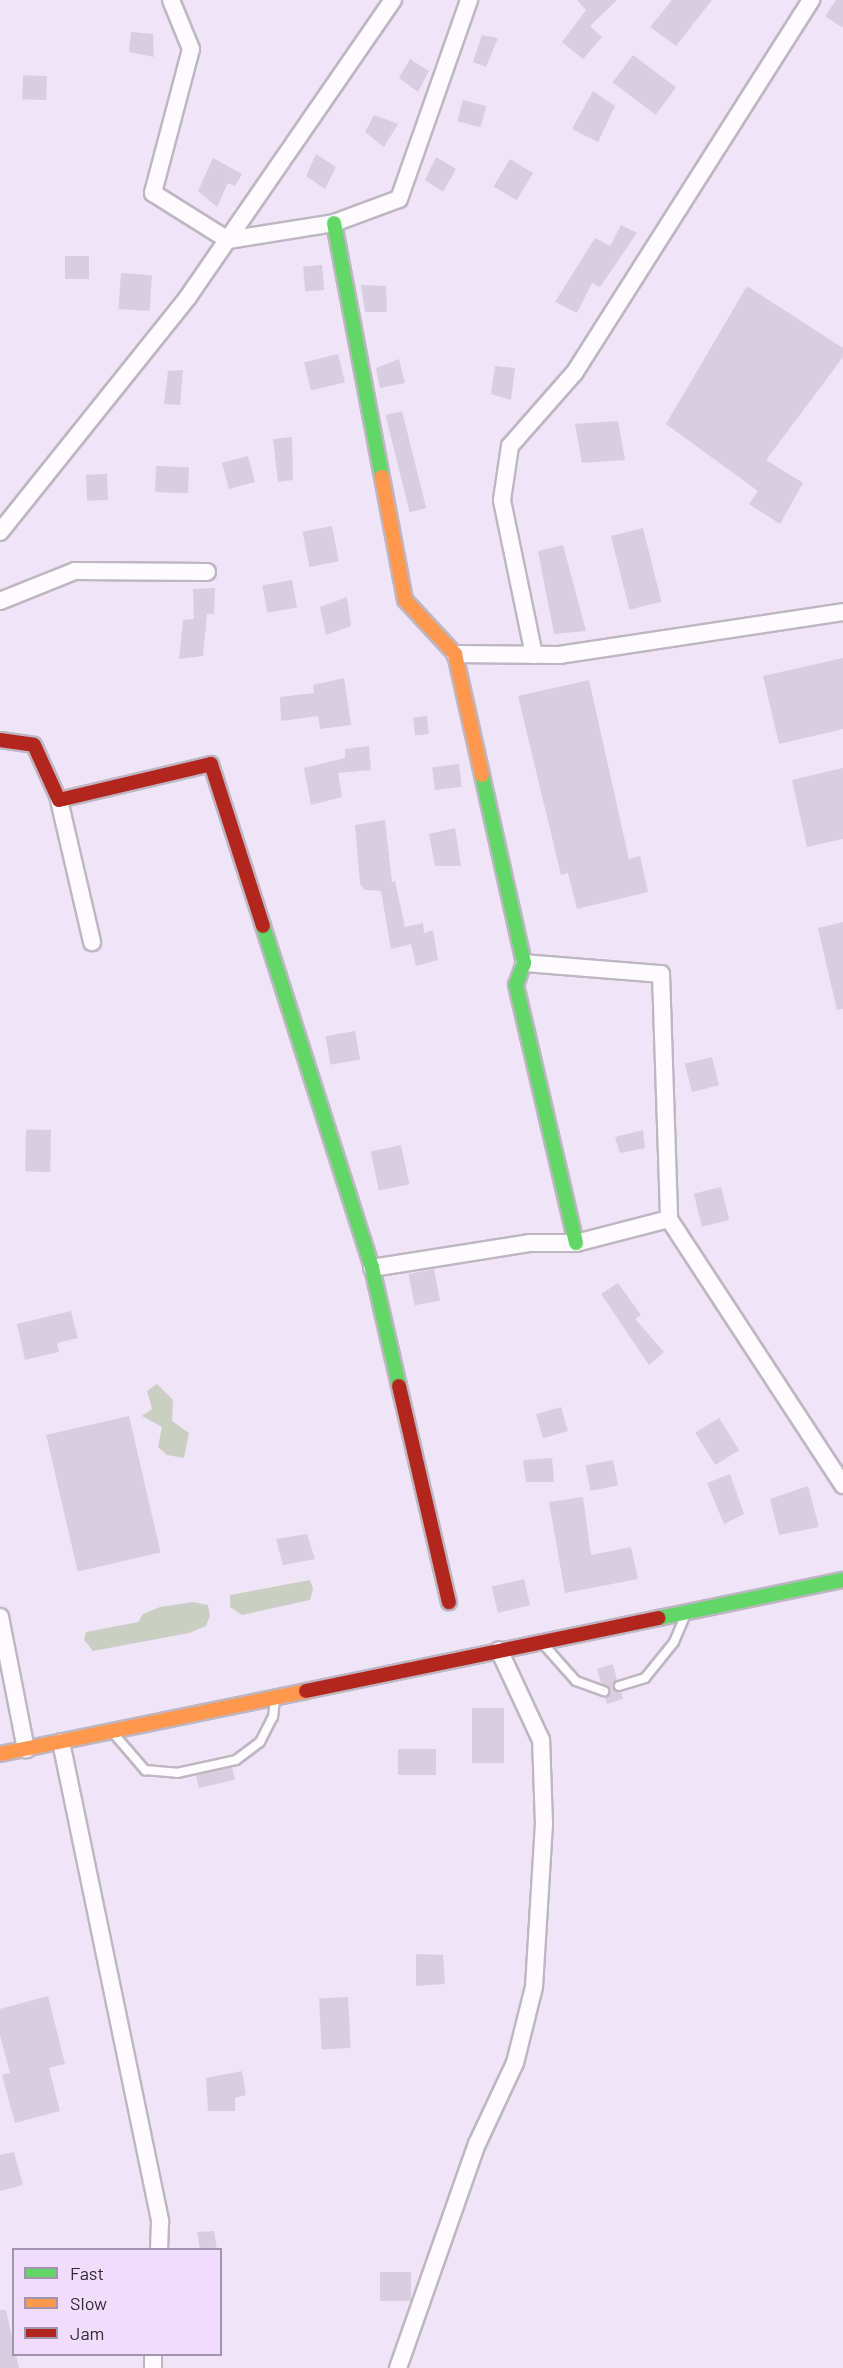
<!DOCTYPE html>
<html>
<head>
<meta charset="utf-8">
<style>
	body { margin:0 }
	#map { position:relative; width:843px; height:2368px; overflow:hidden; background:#efe5f6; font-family:Barlow,sans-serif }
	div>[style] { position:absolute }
	.green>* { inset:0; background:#cbcfc3 }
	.building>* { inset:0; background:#d8cedf; transform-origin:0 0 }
	.roads { filter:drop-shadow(2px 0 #beb6c3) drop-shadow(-2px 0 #beb6c3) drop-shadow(0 2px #beb6c3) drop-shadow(0 -2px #beb6c3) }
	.lane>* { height:8px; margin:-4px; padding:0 4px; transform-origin:4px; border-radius:4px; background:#fdfbfe }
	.street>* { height:16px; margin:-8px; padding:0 8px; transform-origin:8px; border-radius:8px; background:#fdfbfe }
	.fast>* { height:14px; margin:-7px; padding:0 7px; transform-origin:7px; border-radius:7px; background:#63d668 }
	.slow>* { height:14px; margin:-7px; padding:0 7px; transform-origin:7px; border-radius:7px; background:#ff974d }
	.jam>* { height:14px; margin:-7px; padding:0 7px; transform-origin:7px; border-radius:7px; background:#b3261e }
	span { translate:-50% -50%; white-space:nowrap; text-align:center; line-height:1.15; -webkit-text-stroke:6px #f0ddfe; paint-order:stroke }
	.legend { position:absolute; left:12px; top:2248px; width:210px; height:108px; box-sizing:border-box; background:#f0ddfe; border:2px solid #a294ad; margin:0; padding:8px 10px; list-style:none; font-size:18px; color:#2e2733 }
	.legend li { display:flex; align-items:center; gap:12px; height:30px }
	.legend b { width:30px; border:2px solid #a294ad }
</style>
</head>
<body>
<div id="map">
	<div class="green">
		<i style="clip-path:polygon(157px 1384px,173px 1400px,172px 1421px,189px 1433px,184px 1458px,167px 1455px,158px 1447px,162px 1427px,142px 1416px,152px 1409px,147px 1391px)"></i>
		<i style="clip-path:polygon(310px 1580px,313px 1589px,310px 1600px,242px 1615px,230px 1607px,230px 1595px)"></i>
		<i style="clip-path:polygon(193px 1602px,208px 1605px,210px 1616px,206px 1626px,189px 1633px,93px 1651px,84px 1640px,86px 1632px,138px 1622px,143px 1614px,160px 1607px)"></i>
	</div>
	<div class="building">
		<i style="clip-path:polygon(577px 0,617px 0,590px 26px,602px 37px,583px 59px,562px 42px,586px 10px)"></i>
		<i style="clip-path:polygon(672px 0,712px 0,676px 46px,650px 27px)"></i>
		<i style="clip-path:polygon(836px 0,843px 0,843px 28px,825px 16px)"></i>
		<i style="clip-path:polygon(131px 32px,153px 34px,154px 57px,129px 52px)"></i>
		<i style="clip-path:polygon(482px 35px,498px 38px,486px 67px,473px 62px)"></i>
		<i style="left:633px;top:55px;width:54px;height:34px;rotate:37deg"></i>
		<i style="clip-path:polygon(410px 59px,429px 71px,418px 92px,399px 78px)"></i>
		<i style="left:47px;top:76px;width:24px;height:24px;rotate:92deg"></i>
		<i style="clip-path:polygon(593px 91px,615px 106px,598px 142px,572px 129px)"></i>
		<i style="left:463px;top:100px;width:24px;height:22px;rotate:15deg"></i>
		<i style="clip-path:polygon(374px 115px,398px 124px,384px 147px,365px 132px)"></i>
		<i style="clip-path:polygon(316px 154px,336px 167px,325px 189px,306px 176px)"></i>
		<i style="clip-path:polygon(436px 157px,456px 169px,443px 192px,425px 180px)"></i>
		<i style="clip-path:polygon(213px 158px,242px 174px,235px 186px,228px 183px,217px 207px,198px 191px)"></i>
		<i style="left:510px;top:159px;width:27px;height:32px;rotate:31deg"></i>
		<i style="clip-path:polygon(621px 225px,637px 233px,600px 287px,592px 283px,577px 313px,555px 302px,595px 238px,610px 246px)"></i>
		<i style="left:65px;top:256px;width:24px;height:23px"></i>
		<i style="left:322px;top:265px;width:25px;height:19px;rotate:85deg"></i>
		<i style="left:121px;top:273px;width:31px;height:36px;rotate:4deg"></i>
		<i style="clip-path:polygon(361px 285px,386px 286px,387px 312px,365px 312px)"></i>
		<i style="clip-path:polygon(747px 286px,843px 348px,843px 357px,766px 460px,803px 483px,780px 524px,749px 504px,758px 491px,666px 424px)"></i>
		<i style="left:338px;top:354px;width:29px;height:35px;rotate:76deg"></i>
		<i style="clip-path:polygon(399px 359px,405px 383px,380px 388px,376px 368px)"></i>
		<i style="clip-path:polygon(495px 366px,515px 368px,511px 400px,491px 394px)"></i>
		<i style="clip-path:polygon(183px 370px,180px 405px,164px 404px,168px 371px)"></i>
		<i style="left:402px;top:411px;width:100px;height:17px;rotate:76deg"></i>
		<i style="clip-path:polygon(618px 421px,625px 460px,582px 463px,575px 424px)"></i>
		<i style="clip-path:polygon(292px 437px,293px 480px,278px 482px,273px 439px)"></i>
		<i style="left:248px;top:456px;width:27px;height:27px;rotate:75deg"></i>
		<i style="left:156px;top:466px;width:33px;height:26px;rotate:2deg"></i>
		<i style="left:107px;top:474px;width:26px;height:21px;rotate:88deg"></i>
		<i style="left:332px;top:526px;width:36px;height:30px;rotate:79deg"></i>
		<i style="left:643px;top:528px;width:76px;height:33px;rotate:76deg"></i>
		<i style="clip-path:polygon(563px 545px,586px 631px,554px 634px,538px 551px)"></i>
		<i style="left:292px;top:580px;width:28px;height:30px;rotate:80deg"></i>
		<i style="clip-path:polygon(215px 588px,214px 614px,207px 614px,203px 656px,179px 659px,183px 620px,194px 619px,193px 589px)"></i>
		<i style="clip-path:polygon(347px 597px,351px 626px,326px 635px,320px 607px)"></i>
		<i style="clip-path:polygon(843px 658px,843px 729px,779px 744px,763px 676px)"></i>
		<i style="clip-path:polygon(344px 678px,351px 725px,320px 729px,318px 716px,281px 721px,280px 697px,314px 693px,313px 685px)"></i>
		<i style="clip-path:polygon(589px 680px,629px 859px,640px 856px,648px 892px,577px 909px,568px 873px,561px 875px,518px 696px)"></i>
		<i style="left:427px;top:716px;width:18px;height:14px;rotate:84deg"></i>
		<i style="clip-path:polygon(369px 746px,371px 770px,338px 773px,342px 797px,311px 805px,304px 768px,345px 758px,345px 749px)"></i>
		<i style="left:459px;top:764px;width:23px;height:27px;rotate:83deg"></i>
		<i style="clip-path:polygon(843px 768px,843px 839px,807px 847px,792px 780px)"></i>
		<i style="clip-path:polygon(385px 820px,392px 882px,395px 881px,405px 927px,423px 923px,424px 933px,433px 930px,438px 960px,416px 966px,411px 944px,391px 949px,381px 891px,365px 890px,360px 884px,355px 825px)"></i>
		<i style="clip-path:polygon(455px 828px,461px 866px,435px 866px,429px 834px)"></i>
		<i style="clip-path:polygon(843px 922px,843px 1009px,837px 1010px,818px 928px)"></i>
		<i style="left:355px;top:1031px;width:29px;height:30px;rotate:80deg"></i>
		<i style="left:712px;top:1057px;width:29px;height:28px;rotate:76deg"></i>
		<i style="left:51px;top:1130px;width:42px;height:25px;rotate:91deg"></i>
		<i style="clip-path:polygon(643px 1130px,645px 1148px,620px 1153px,615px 1137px)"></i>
		<i style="left:401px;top:1145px;width:40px;height:31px;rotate:78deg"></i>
		<i style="left:721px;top:1187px;width:34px;height:28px;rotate:76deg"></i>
		<i style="left:434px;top:1269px;width:32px;height:26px;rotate:79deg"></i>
		<i style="clip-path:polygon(618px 1283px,641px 1315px,635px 1319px,664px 1352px,649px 1365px,601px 1294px)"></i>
		<i style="clip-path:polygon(71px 1311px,78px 1338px,57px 1343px,59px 1352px,25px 1360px,17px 1324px)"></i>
		<i style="left:561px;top:1407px;width:25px;height:26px;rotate:74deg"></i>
		<i style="left:129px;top:1416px;width:140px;height:85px;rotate:77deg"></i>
		<i style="left:719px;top:1418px;width:38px;height:28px;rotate:58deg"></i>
		<i style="clip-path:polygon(552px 1458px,554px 1482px,526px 1482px,523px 1460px)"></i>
		<i style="left:613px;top:1460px;width:26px;height:28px;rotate:79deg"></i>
		<i style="clip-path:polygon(730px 1474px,744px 1514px,724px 1524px,707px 1483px)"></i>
		<i style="clip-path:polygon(808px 1486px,819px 1527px,779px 1535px,770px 1499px)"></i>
		<i style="clip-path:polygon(583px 1497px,591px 1555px,631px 1547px,638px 1579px,565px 1593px,549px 1502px)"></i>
		<i style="clip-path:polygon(307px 1534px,315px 1559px,283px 1565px,276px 1539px)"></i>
		<i style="left:524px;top:1579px;width:27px;height:33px;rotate:77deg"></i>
		<i style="clip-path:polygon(613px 1664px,617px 1680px,613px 1687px,621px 1692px,623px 1699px,607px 1704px,605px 1697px,610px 1689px,601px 1683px,597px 1669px)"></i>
		<i style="left:472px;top:1708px;width:32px;height:55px"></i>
		<i style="left:436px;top:1749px;width:26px;height:38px;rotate:90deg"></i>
		<i style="left:232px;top:1767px;width:13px;height:37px;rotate:77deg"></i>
		<i style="clip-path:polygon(416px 1954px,443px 1955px,445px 1984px,416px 1986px)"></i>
		<i style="clip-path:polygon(48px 1996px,65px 2064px,49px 2068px,60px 2111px,15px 2123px,2px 2075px,10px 2073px,0 2035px,0 2009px)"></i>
		<i style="left:348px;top:1997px;width:51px;height:29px;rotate:87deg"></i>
		<i style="clip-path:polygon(242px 2071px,246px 2095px,235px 2098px,235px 2111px,208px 2111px,206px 2078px)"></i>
		<i style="clip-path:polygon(14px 2152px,23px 2185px,0 2191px,0 2155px)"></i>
		<i style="clip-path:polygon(214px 2231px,217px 2250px,200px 2250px,197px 2232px)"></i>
		<i style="left:411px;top:2272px;width:29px;height:31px;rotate:90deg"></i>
		<i style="clip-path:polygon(0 2310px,6px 2310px,19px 2368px,0 2368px)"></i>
	</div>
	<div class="roads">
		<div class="lane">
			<i style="left:544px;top:1645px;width:48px;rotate:48.4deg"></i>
			<i style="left:576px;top:1681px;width:30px;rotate:20deg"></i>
			<i style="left:619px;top:1686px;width:27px;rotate:-17deg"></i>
			<i style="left:645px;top:1678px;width:46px;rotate:-51.1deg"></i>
			<i style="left:674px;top:1642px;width:28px;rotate:-67deg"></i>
			<i style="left:114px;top:1734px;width:48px;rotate:49.3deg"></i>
			<i style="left:145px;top:1770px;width:32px;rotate:5deg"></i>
			<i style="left:177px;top:1773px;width:60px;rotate:-12.4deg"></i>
			<i style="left:236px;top:1760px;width:30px;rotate:-37deg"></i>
			<i style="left:260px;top:1742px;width:28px;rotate:-63deg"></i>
			<i style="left:273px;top:1717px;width:17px;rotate:-83deg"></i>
		</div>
		<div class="street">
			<i style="left:171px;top:0;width:53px;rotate:67.8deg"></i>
			<i style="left:191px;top:49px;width:149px;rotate:104.8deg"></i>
			<i style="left:153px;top:193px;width:89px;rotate:32.1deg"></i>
			<i style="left:228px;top:240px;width:107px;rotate:-9.1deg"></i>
			<i style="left:334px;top:223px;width:69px;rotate:-20.3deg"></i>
			<i style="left:399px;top:199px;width:211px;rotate:-70.6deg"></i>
			<i style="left:0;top:532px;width:301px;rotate:-51.3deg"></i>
			<i style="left:188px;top:297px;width:361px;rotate:-55.4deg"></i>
			<i style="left:0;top:601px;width:81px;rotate:-21.8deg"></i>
			<i style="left:75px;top:571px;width:132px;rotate:0.4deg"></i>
			<i style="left:455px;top:654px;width:104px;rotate:0.6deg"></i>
			<i style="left:559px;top:655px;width:287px;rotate:-8.6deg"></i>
			<i style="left:534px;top:655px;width:158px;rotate:-101.7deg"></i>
			<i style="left:502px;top:500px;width:55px;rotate:-81.6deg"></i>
			<i style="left:510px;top:446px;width:98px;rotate:-48.7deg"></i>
			<i style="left:575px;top:372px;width:441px;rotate:-57.6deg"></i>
			<i style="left:59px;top:800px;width:146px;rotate:76.9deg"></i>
			<i style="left:524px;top:963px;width:137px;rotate:4.6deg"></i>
			<i style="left:661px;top:974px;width:245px;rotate:88.1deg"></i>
			<i style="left:669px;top:1219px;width:318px;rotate:56.8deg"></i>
			<i style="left:372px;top:1268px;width:159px;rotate:-9deg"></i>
			<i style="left:529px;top:1243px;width:47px"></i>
			<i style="left:576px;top:1243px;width:96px;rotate:-14.5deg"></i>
			<i style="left:0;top:1617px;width:135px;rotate:78.9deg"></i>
			<i style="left:61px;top:1742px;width:490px;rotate:78.3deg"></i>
			<i style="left:160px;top:2222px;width:28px;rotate:92deg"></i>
			<i style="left:153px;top:2354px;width:14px;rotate:90deg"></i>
			<i style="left:398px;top:2368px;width:238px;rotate:-70.6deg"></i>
			<i style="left:477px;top:2144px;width:89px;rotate:-64.9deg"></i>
			<i style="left:515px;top:2063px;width:78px;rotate:-76deg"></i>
			<i style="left:534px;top:1987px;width:163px;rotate:-86.5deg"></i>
			<i style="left:544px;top:1824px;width:84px;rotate:-92deg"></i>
			<i style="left:541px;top:1740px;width:99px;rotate:-115deg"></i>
		</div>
		<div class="fast">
			<i style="left:334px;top:223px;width:258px;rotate:79.3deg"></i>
			<i style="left:482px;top:775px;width:193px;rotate:77.4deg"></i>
			<i style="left:524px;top:963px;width:23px;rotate:110deg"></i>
			<i style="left:516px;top:985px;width:265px;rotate:76.9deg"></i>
			<i style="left:263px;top:926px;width:359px;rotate:72.3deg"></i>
			<i style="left:372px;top:1268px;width:121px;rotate:77.1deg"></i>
			<i style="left:659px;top:1618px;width:188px;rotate:-11.7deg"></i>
		</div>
		<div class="slow">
			<i style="left:382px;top:477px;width:125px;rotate:79.4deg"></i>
			<i style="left:405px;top:600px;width:74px;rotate:47.2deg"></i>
			<i style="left:455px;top:654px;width:124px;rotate:77.4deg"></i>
			<i style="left:0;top:1754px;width:312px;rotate:-11.6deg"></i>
		</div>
		<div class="jam">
			<i style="left:0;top:740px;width:34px;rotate:8deg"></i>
			<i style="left:34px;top:745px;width:60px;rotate:65.6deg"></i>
			<i style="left:59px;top:800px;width:156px;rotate:-13.3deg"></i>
			<i style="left:211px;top:764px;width:170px;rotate:72.2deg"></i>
			<i style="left:399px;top:1386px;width:222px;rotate:77deg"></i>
			<i style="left:306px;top:1691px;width:360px;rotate:-11.7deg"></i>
		</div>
	</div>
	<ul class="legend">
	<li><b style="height:8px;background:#63d668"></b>Fast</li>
	<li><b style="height:8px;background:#ff974d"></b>Slow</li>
	<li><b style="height:8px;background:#b3261e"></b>Jam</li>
	</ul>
</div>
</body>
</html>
